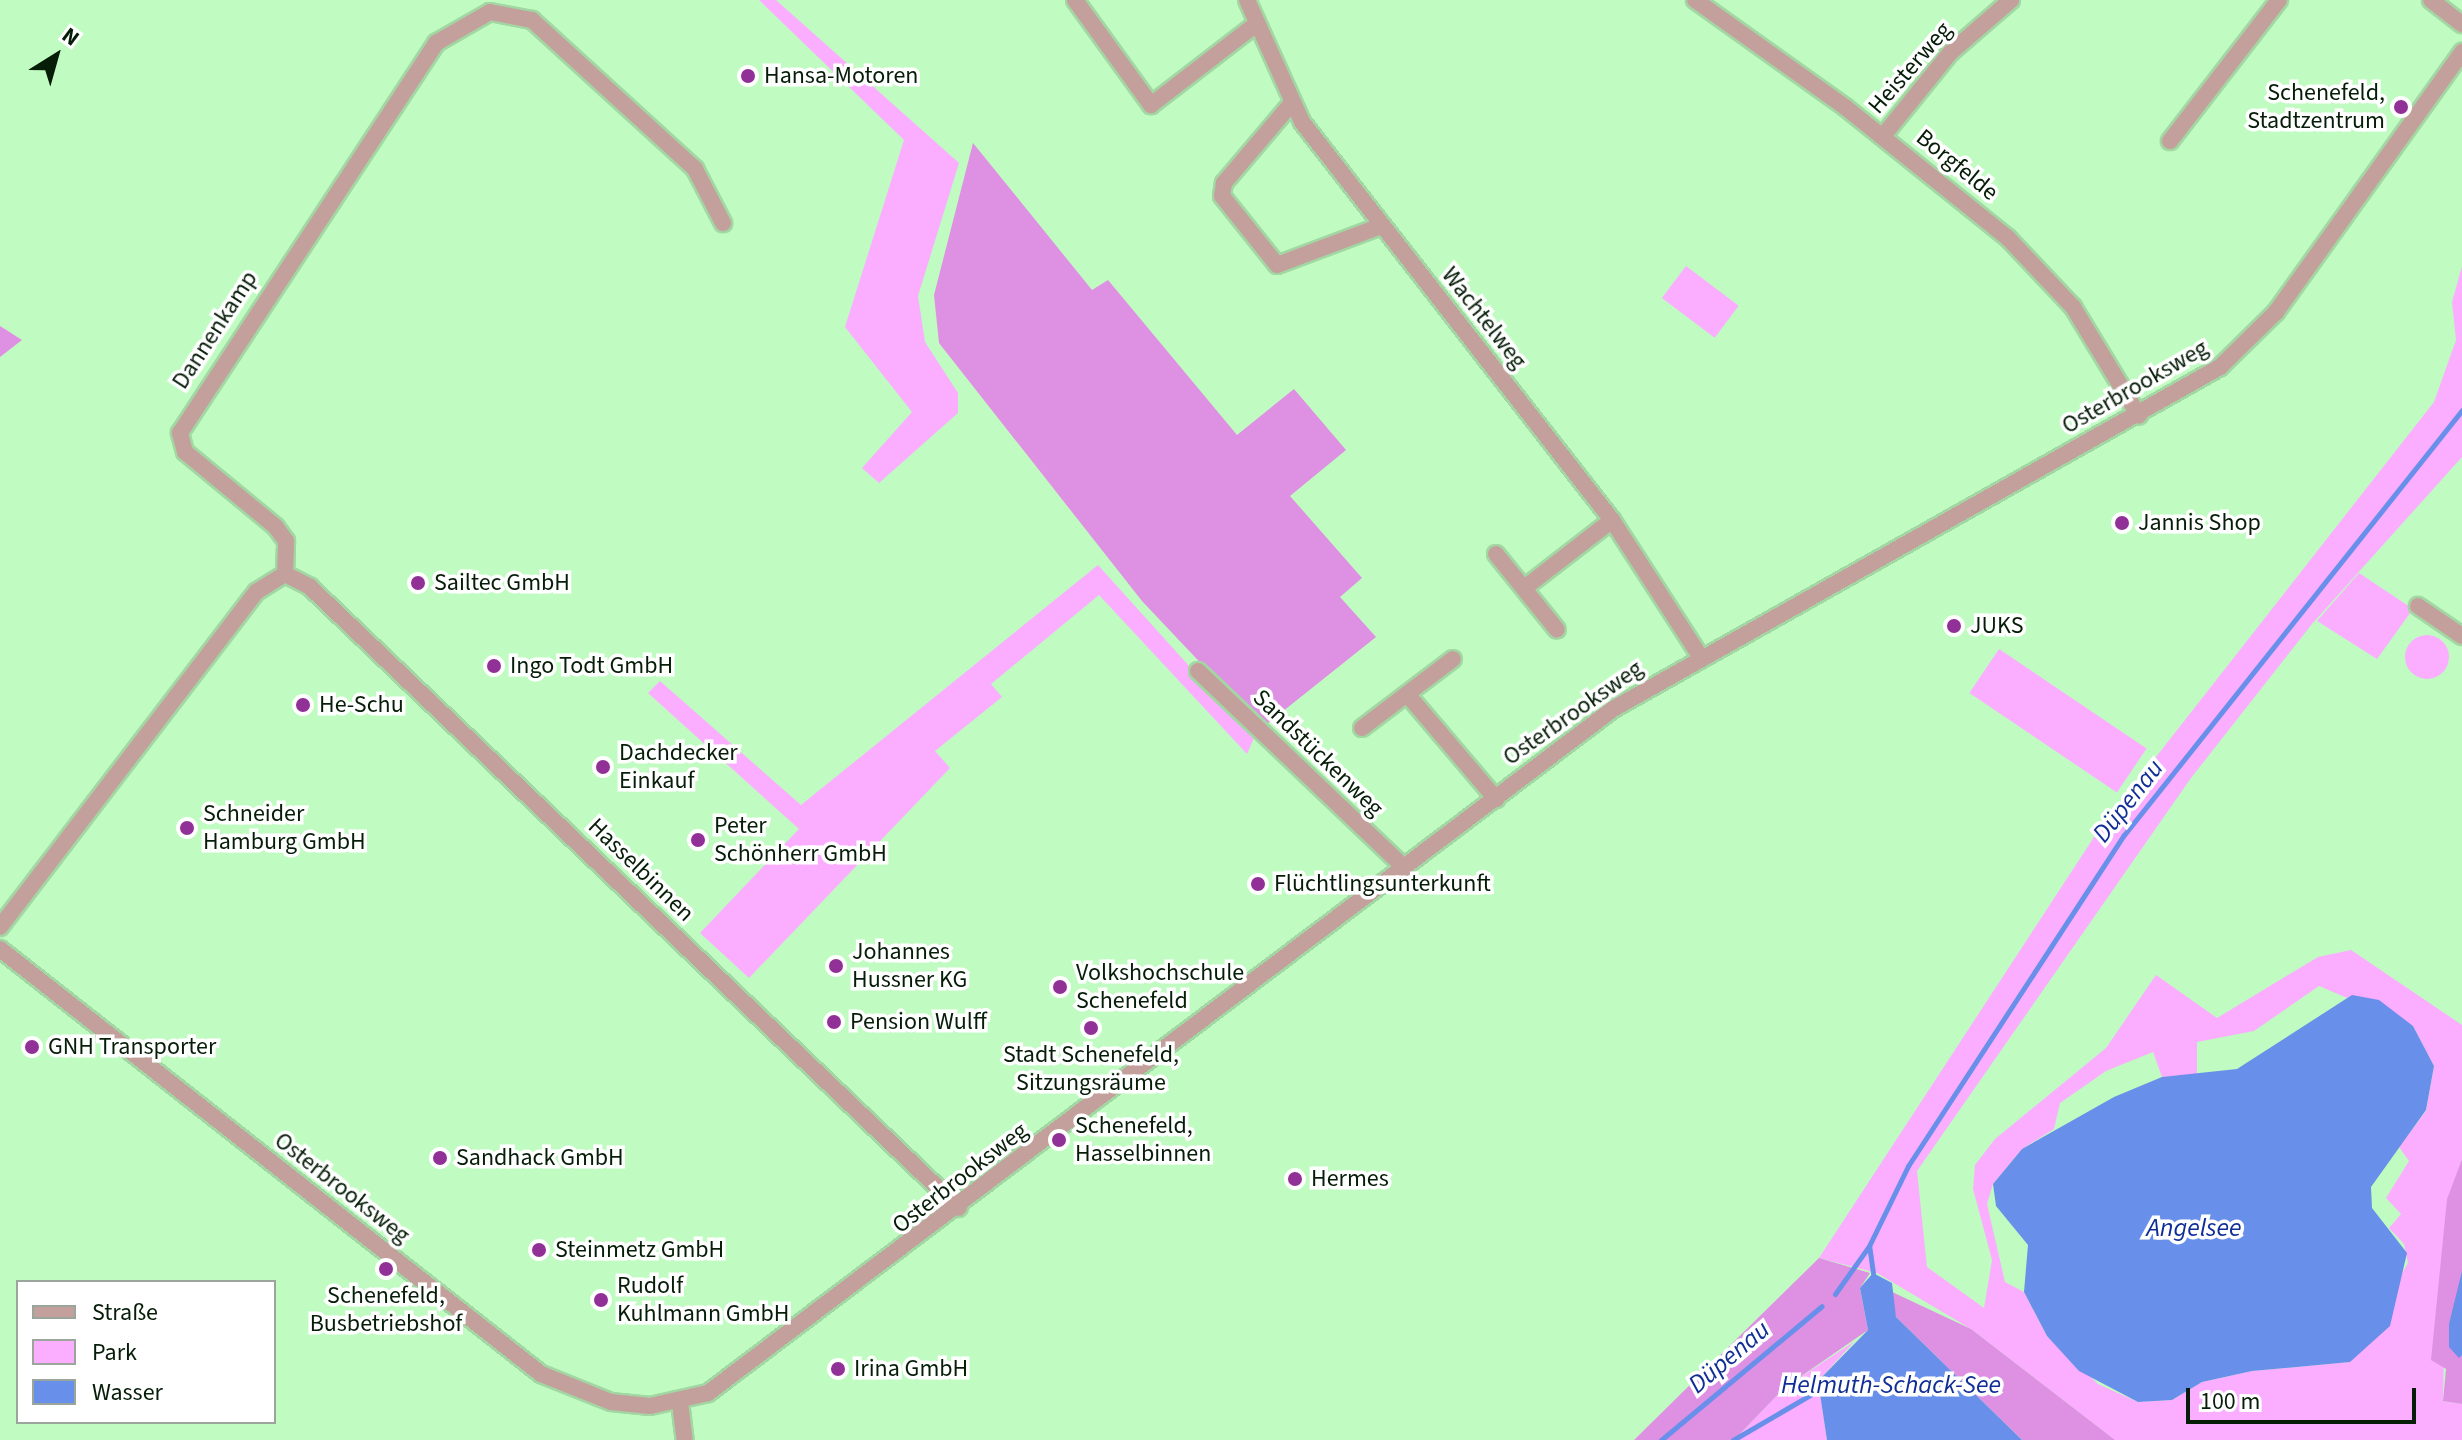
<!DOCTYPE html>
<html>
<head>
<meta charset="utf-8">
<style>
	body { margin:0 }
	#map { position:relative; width:2462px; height:1440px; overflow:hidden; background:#c0fbc1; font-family:"Source Sans 3",sans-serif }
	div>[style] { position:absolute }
	.green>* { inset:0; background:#fbaeff; transform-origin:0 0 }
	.round { border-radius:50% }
	.forest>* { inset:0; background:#de90e2 }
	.water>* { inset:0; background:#688fe9 }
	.stream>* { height:5px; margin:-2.5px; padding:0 2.5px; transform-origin:2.5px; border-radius:2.5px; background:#688fe9 }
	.roads { filter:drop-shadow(2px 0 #a2d7a3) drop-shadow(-2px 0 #a2d7a3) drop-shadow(0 2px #a2d7a3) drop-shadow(0 -2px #a2d7a3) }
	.minor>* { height:16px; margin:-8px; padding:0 8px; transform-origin:8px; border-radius:8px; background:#c4a09c }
	.dots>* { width:22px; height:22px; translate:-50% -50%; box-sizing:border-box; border:4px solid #fff; border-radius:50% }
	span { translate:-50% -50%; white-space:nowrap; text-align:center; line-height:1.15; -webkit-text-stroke:7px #fff; paint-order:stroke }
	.street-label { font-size:24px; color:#061d08 }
	.poi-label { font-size:24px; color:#061d08 }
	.left { translate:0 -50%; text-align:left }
	.right { translate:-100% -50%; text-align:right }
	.water-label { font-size:26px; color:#102e95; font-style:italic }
	.legend { position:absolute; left:16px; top:1280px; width:260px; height:144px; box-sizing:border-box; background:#fff; border:2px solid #9ba59c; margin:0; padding:10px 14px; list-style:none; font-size:24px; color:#061d08 }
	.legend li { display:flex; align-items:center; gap:16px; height:40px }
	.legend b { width:40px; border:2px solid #9ba59c }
	.north { position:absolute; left:16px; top:16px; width:80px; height:80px; -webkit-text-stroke:6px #fff; paint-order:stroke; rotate:37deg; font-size:22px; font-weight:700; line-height:32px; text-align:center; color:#061d08 }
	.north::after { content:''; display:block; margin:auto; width:28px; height:36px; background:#061d08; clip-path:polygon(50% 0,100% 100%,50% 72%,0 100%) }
	.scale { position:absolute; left:2186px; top:1388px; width:230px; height:36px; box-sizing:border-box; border:4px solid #061d08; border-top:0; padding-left:10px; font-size:24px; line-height:28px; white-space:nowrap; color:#061d08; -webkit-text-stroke:6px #fff; paint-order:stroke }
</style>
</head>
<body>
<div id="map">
	<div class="green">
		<i style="clip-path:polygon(759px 0,776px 0,959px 163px,918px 296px,925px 342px,958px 393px,958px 413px,879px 483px,862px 468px,912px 412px,845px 327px,904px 140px)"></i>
		<i style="left:1686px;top:266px;width:66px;height:40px;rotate:37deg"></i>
		<i style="clip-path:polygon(evenodd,2462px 266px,2462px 457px,2312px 624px,2191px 778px,1917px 1171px,1927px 1267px,1984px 1308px,1992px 1260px,1973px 1189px,1975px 1165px,1995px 1139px,2106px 1048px,2156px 975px,2217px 1018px,2318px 957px,2351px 950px,2462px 1025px,2462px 1159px,2447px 1200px,2443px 1401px,2462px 1404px,2462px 1440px,2115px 1440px,1971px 1329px,1877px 1273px,1819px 1258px,2098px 831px,2434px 402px,2456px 340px,2452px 302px,2462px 266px,2319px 986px,2413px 1026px,2434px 1066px,2426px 1111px,2399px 1147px,2409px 1161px,2386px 1198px,2401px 1214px,2389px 1228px,2404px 1244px,2408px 1263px,2350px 1362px,2252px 1371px,2202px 1382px,2172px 1400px,2138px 1402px,2098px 1384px,2047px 1336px,2024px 1292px,2005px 1282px,1987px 1204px,1993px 1184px,2022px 1149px,2054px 1129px,2060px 1103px,2106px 1071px,2153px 1052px,2162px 1077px,2197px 1075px,2197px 1042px,2254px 1031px,2319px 986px)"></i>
		<i style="clip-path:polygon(1098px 565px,1254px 738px,1247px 754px,1099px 595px,991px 684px,1002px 697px,935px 751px,950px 768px,749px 978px,700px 933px,799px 829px,648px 693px,660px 681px,801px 805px)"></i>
		<i style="clip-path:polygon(2359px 573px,2413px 609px,2377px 659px,2317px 621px)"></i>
		<i class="round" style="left:2405px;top:635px;width:44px;height:44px"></i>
		<i style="left:1999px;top:649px;width:178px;height:53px;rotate:34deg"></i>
		<i style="clip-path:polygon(1855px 1341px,1818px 1381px,1827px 1440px,1734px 1440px,1784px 1388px)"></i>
	</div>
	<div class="forest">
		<i style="clip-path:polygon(973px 143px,1092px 290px,1108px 280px,1237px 435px,1294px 389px,1346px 450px,1290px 496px,1362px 578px,1340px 597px,1376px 637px,1262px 728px,1142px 601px,939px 343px,934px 295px)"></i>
		<i style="clip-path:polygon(0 326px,22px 340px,0 357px)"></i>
		<i style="clip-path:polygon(2462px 1159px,2462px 1404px,2443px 1401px,2446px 1369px,2431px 1360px,2447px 1199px)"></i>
		<i style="clip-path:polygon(1819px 1258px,1870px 1273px,1860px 1288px,1868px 1330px,1784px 1388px,1734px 1440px,1634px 1440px)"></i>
		<i style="clip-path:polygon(1890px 1291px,1971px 1329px,2115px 1440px,2022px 1440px,1896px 1317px)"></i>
	</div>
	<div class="water">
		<i style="clip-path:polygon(2352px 995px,2379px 1000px,2413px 1026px,2434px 1066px,2426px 1110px,2371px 1187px,2372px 1208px,2407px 1253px,2390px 1326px,2350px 1362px,2252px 1371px,2202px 1382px,2172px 1400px,2138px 1402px,2079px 1371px,2047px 1336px,2024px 1292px,2028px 1245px,1996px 1206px,1993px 1184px,2022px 1149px,2114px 1097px,2162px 1077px,2237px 1069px)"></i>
		<i style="clip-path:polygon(2462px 1271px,2462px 1355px,2459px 1358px,2449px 1347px,2449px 1324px)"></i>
		<i style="clip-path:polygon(1873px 1273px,1892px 1283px,1896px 1317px,2022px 1440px,1827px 1440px,1818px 1381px,1868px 1330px,1860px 1288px)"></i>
	</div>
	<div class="stream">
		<i style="left:1873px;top:1273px;width:27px;rotate:-98deg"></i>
		<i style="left:1869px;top:1246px;width:89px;rotate:-64deg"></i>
		<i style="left:1908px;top:1166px;width:395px;rotate:-56.9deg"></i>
		<i style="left:2124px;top:835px;width:543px;rotate:-51.5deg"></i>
		<i style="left:1835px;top:1294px;width:59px;rotate:-54.7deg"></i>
		<i style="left:1661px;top:1440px;width:209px;rotate:-39.8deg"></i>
		<i style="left:1733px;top:1440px;width:97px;rotate:-30.3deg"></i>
	</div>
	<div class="roads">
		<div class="minor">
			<i style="left:1075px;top:0;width:130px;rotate:54.1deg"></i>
			<i style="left:1151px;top:105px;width:133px;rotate:-37.6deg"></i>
			<i style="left:1247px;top:0;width:134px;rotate:65.7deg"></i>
			<i style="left:1302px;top:122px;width:504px;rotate:52.09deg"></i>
			<i style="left:1612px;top:520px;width:162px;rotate:57.1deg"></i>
			<i style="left:1695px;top:0;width:184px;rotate:35.5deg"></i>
			<i style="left:1845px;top:107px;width:209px;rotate:38.8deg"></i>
			<i style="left:2008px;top:238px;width:95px;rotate:46.7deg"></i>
			<i style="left:2073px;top:307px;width:127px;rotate:58.8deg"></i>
			<i style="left:2431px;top:0;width:39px;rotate:38deg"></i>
			<i style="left:1291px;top:104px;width:104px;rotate:130.3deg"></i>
			<i style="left:1224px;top:183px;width:13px;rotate:99deg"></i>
			<i style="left:1222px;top:196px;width:88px;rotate:51.4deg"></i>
			<i style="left:1277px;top:265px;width:111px;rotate:-20.6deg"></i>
			<i style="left:1883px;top:136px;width:107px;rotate:-51.1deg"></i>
			<i style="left:1950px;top:53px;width:81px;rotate:-41deg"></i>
			<i style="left:2170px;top:141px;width:178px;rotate:-52.3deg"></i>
			<i style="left:1496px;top:554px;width:97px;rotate:51.2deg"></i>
			<i style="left:285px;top:574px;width:28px;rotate:27deg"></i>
			<i style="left:310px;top:587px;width:898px;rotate:43.74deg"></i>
			<i style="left:1527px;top:586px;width:108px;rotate:-37.8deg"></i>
			<i style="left:2418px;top:606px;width:53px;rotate:34.3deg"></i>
			<i style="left:1198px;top:671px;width:286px;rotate:43.6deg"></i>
			<i style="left:1407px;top:694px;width:138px;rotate:49.7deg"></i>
			<i style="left:1362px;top:728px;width:114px;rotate:-37.2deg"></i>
			<i style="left:0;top:927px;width:422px;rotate:-52.6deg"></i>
			<i style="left:256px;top:592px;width:34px;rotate:-32deg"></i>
			<i style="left:285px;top:574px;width:33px;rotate:-88deg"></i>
			<i style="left:286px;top:541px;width:17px;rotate:-126deg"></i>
			<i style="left:276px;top:527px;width:118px;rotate:-140.5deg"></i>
			<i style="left:185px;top:452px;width:20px;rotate:-105deg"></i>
			<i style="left:180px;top:433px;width:467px;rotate:-56.7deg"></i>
			<i style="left:436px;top:43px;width:62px;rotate:-29.9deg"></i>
			<i style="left:490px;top:12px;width:43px;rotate:10.8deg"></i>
			<i style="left:532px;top:20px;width:221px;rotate:42.4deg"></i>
			<i style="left:695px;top:169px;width:61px;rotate:62.6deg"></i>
			<i style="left:0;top:949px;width:688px;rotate:38.15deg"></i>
			<i style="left:541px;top:1374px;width:75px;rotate:21.8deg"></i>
			<i style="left:611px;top:1402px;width:39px;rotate:6deg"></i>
			<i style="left:650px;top:1406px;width:59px;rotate:-12.6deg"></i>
			<i style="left:708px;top:1393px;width:1134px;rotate:-37.08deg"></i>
			<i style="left:1613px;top:709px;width:697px;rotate:-29.4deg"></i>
			<i style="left:2220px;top:367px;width:78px;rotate:-44.5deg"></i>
			<i style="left:2276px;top:312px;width:320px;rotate:-54.4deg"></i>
			<i style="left:680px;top:1402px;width:38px;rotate:83deg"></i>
		</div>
	</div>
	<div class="dots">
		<i style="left:748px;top:76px;background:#913097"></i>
		<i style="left:2401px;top:107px;background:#913097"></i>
		<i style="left:2122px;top:523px;background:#913097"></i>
		<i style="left:418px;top:583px;background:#913097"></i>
		<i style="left:1954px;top:626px;background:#913097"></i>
		<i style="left:494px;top:666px;background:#913097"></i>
		<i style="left:303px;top:705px;background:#913097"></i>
		<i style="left:603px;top:767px;background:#913097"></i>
		<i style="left:187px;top:828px;background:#913097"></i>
		<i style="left:698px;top:840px;background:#913097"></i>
		<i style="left:1258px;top:884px;background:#913097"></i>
		<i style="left:836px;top:966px;background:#913097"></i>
		<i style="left:1060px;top:987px;background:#913097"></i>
		<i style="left:834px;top:1022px;background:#913097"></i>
		<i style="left:1091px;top:1028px;background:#913097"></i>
		<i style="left:32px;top:1047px;background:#913097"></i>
		<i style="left:1059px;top:1140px;background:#913097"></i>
		<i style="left:440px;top:1158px;background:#913097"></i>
		<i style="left:1295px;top:1179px;background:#913097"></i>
		<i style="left:539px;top:1250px;background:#913097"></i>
		<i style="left:386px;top:1269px;background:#913097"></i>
		<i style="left:601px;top:1300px;background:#913097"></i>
		<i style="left:838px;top:1369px;background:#913097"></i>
	</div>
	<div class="street-label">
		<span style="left:1910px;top:68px;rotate:-49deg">Heisterweg</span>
		<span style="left:1957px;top:165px;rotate:39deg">Borgfelde</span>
		<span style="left:1484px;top:318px;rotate:52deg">Wachtelweg</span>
		<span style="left:215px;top:330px;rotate:-57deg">Dannenkamp</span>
		<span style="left:2135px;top:387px;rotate:-30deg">Osterbrooksweg</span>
		<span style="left:1573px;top:713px;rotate:-35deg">Osterbrooksweg</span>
		<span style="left:1318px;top:753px;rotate:44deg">Sandstückenweg</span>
		<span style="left:641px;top:870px;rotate:44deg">Hasselbinnen</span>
		<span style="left:960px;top:1178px;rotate:-38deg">Osterbrooksweg</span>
		<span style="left:342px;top:1188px;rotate:38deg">Osterbrooksweg</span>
	</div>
	<div class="poi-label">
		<span class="left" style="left:764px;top:76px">Hansa-Motoren</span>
		<span class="right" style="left:2385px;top:107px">Schenefeld,<br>Stadtzentrum</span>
		<span class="left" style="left:2138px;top:523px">Jannis Shop</span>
		<span class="left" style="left:434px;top:583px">Sailtec GmbH</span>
		<span class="left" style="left:1970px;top:626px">JUKS</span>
		<span class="left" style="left:510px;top:666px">Ingo Todt GmbH</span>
		<span class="left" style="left:319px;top:705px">He-Schu</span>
		<span class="left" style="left:619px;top:767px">Dachdecker<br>Einkauf</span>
		<span class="left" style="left:203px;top:828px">Schneider<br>Hamburg GmbH</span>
		<span class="left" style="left:714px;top:840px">Peter<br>Schönherr GmbH</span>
		<span class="left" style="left:1274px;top:884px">Flüchtlingsunterkunft</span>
		<span class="left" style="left:852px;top:966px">Johannes<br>Hussner KG</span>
		<span class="left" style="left:1076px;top:987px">Volkshochschule<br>Schenefeld</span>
		<span class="left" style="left:850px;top:1022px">Pension Wulff</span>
		<span class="left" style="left:48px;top:1047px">GNH Transporter</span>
		<span style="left:1091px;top:1069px">Stadt Schenefeld,<br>Sitzungsräume</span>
		<span class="left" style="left:1075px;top:1140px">Schenefeld,<br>Hasselbinnen</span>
		<span class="left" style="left:456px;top:1158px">Sandhack GmbH</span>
		<span class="left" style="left:1311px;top:1179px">Hermes</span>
		<span class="left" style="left:555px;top:1250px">Steinmetz GmbH</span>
		<span class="left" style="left:617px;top:1300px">Rudolf<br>Kuhlmann GmbH</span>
		<span style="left:386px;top:1310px">Schenefeld,<br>Busbetriebshof</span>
		<span class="left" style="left:854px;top:1369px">Irina GmbH</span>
	</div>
	<div class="water-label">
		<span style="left:2128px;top:801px;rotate:-52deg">Düpenau</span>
		<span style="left:2194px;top:1228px">Angelsee</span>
		<span style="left:1729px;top:1357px;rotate:-40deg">Düpenau</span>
		<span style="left:1891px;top:1385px">Helmuth-Schack-See</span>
	</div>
	<ul class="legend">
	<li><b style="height:10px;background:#c4a09c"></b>Straße</li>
	<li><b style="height:22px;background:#fbaeff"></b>Park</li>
	<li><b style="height:22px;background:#688fe9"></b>Wasser</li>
	</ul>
	<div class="north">N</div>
	<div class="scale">100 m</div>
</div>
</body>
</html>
